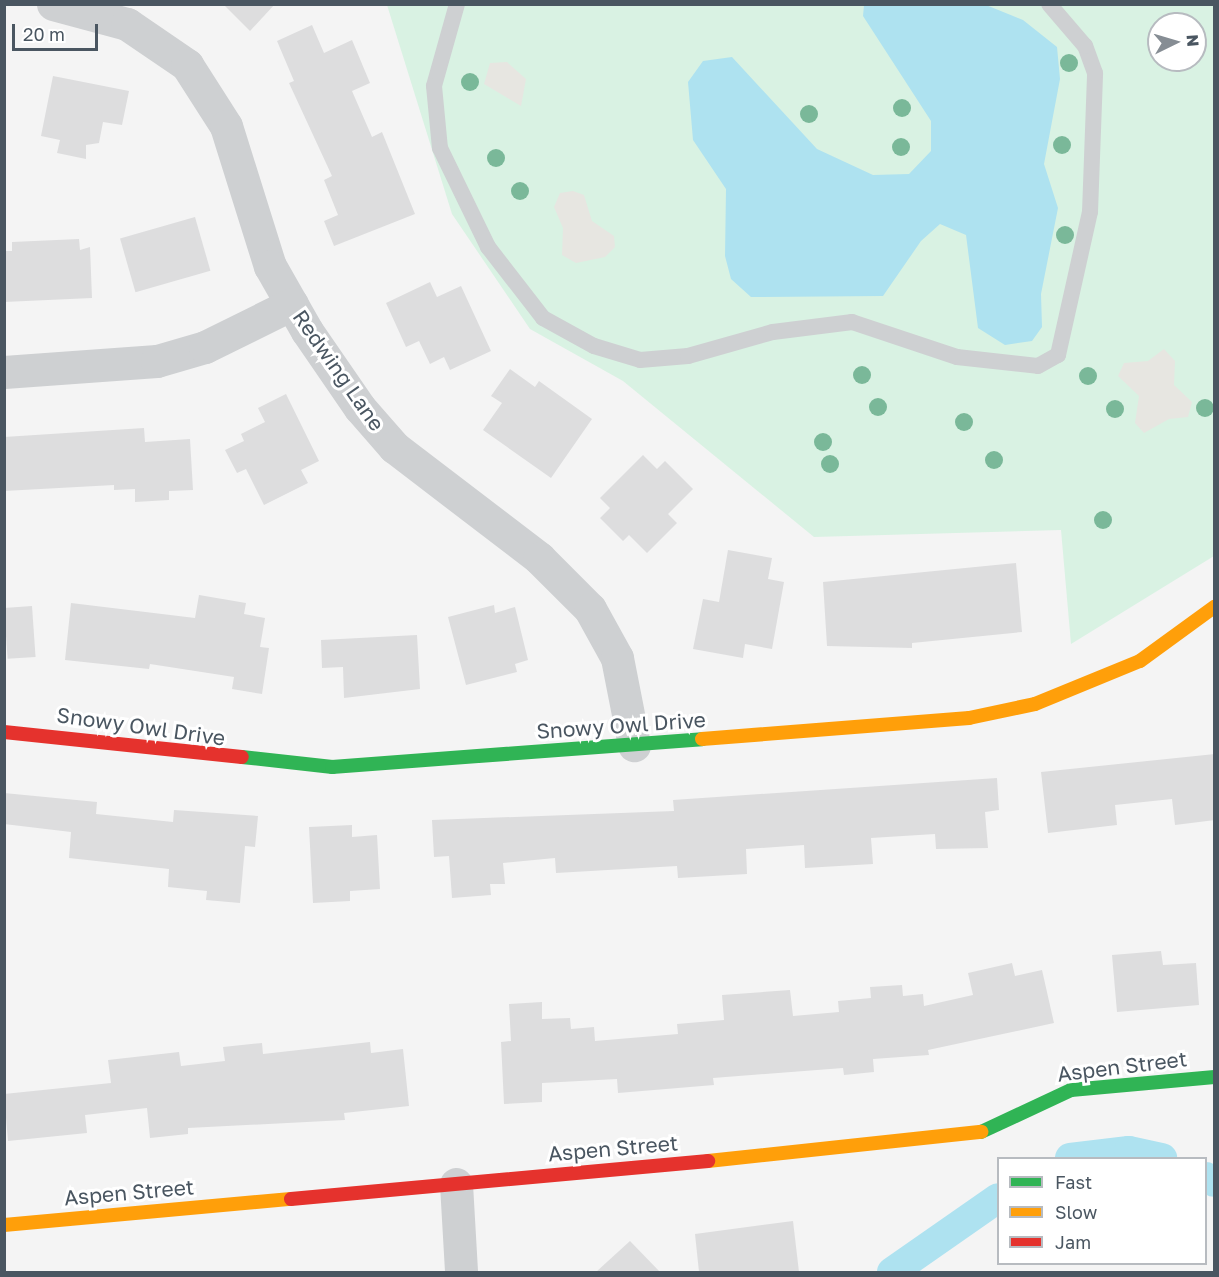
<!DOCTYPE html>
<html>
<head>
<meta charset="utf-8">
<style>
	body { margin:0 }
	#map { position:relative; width:1219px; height:1277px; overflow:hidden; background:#f4f4f4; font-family:"Golos Text",sans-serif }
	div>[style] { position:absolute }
	.green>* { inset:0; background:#d9f2e3 }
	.sand>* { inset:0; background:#e7e6e1 }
	.water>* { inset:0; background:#aee2f0 }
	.canal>* { height:30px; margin:-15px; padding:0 15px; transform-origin:15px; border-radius:15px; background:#aee2f0 }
	.building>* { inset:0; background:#ddddde; transform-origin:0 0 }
	.lane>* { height:16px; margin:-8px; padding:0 8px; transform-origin:8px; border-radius:8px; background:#ced0d2 }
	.street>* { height:33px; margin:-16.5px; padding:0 16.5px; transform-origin:16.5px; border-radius:16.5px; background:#ced0d2 }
	.fast>* { height:14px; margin:-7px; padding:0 7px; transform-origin:7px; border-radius:7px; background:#30b455 }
	.slow>* { height:14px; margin:-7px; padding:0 7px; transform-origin:7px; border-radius:7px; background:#ff9f0a }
	.jam>* { height:14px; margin:-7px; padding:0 7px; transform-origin:7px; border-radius:7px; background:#e5322d }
	.trees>* { width:18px; height:18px; margin:-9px; border-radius:50%; background:#7ab899 }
	span { translate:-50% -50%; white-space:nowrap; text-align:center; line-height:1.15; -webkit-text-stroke:6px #fff; paint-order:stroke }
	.street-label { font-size:21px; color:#4a5661 }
	.frame { position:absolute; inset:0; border:6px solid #4a5661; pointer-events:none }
	.legend { position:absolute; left:997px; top:1157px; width:210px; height:108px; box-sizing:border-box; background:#fff; border:2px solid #b7bbc0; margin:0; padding:8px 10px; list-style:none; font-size:18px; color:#4a5661 }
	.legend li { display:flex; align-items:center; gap:12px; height:30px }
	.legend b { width:30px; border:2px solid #b7bbc0 }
	.north { position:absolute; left:1147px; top:12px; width:60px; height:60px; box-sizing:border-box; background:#fff; border:2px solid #b7bbc0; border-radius:50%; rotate:85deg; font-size:16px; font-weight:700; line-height:24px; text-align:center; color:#4a5661 }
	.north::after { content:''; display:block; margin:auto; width:21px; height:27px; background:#868d94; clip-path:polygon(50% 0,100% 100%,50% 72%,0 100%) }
	.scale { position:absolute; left:12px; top:24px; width:86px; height:27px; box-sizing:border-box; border:3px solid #4a5661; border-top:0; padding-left:8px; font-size:18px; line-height:21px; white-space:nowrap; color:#4a5661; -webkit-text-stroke:4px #fff; paint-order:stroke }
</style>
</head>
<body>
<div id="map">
	<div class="green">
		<i style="clip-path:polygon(evenodd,387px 5px,1214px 5px,1214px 556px,1071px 644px,1061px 530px,814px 537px,623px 381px,530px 329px,452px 214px,387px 5px,1159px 24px,1195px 24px,1195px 60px,1159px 60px,1159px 24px)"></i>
	</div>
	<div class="sand">
		<i style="clip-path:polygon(507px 62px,526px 79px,521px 106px,484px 84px,490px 63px)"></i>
		<i style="clip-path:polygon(573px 191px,584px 195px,592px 221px,614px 236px,615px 247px,605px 257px,576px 263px,562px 255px,563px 228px,554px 207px,560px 193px)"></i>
		<i style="clip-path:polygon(1164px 349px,1175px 361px,1174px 385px,1192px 402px,1188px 417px,1169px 419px,1144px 433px,1135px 423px,1139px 396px,1118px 376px,1124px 363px,1148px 361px)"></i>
	</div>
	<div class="water">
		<i style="clip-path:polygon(864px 5px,986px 5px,1023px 20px,1057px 47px,1060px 79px,1044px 164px,1058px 208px,1041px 294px,1042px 327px,1032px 341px,1005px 345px,978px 328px,966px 235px,940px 224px,921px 241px,883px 296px,751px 297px,731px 279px,725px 256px,726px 189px,693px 140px,688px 82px,703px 61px,732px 57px,817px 149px,873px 175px,909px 174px,931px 151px,931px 121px,863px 16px)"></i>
	</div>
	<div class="canal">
		<i style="left:1070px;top:1158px;width:59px;rotate:-6.8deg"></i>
		<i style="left:1129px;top:1151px;width:34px;rotate:12deg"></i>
		<i style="left:1206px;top:1177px;width:9px;rotate:32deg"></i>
		<i style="left:892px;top:1272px;width:129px;rotate:-34.9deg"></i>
	</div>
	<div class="building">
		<i style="clip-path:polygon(223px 4px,275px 4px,250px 31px)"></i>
		<i style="clip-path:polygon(312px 25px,324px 53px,352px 40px,370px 83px,352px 91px,372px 137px,382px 132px,415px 214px,334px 246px,324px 221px,338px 215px,324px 180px,332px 176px,289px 83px,294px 81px,277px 41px)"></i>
		<i style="clip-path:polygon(53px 76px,129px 91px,122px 125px,103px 122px,99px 143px,86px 145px,86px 159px,57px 153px,60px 140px,41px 136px)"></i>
		<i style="left:195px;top:217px;width:56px;height:78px;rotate:74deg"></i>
		<i style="clip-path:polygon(79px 239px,80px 250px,90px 247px,92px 298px,4px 302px,4px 251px,12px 251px,12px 242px)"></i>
		<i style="clip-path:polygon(430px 282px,437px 297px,461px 286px,491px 351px,450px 370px,444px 357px,430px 364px,419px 341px,406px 347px,386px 303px)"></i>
		<i style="clip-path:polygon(510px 369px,535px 387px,539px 381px,592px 419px,551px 478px,483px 430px,502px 403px,491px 396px)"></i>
		<i style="clip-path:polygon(286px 394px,319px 461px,301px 470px,308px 483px,264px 505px,246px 469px,237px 473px,225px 450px,244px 441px,241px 434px,265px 422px,258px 408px)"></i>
		<i style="clip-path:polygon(144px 428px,145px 442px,190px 439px,193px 490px,169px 491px,169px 500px,135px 502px,135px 489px,114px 490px,114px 485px,4px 491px,4px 437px)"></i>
		<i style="clip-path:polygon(643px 455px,657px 469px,665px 461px,693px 489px,668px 514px,677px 523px,647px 553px,629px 535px,623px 541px,600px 518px,610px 508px,600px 498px)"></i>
		<i style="clip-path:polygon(728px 550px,772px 558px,768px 579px,784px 582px,772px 649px,745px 644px,743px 658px,693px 649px,703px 599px,719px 602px)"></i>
		<i style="clip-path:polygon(1016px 563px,1022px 632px,912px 643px,912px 648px,827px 646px,823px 582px)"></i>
		<i style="clip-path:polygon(199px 595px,246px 603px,244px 614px,265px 618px,260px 647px,269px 648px,262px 694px,232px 689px,234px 677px,150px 664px,149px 669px,65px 660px,71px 603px,195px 618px)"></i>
		<i style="clip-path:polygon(494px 605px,495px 613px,515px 607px,528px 660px,515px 664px,517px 672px,466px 685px,448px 617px)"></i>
		<i style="left:32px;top:606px;width:51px;height:28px;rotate:86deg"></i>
		<i style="clip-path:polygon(417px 635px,420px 689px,344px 698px,343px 667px,322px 668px,321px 640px)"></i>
		<i style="clip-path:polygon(1215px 754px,1215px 820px,1175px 825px,1172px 799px,1115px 805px,1117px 825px,1048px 833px,1041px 772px)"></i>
		<i style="clip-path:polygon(997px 778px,999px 810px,985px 812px,988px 848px,936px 849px,935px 834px,871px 838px,873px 864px,805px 868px,804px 845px,746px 849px,747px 874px,678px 878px,677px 866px,556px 873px,555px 858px,503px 863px,505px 884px,490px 884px,491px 895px,452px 898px,449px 856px,434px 857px,432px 820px,674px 811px,673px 800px)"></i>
		<i style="clip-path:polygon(4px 793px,97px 802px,96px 814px,173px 822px,174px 810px,258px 816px,255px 847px,245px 846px,240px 903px,206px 900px,207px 891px,168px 887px,169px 869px,69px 858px,71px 832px,4px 824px)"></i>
		<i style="clip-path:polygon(352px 825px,352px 837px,377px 835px,380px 889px,350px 891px,350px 901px,313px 903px,309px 827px)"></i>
		<i style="clip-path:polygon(1161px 951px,1163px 965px,1196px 963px,1199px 1005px,1117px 1012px,1112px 955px)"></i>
		<i style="clip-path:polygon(1012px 963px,1015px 976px,1042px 970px,1054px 1023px,928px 1050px,929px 1055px,873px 1059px,874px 1072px,844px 1075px,843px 1068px,713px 1078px,714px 1085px,618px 1093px,617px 1079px,542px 1083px,542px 1102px,504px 1104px,501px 1042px,511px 1041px,509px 1004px,542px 1002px,542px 1019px,570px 1018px,571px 1029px,594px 1027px,595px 1041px,678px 1034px,677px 1024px,724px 1020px,722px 995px,790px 990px,793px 1016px,839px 1012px,838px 1001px,871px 998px,870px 987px,902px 985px,903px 996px,923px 994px,924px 1006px,973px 995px,968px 973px)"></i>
		<i style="clip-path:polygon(370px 1042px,371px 1053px,403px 1049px,409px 1106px,344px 1113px,345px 1120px,188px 1128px,188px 1134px,150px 1138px,147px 1108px,85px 1115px,87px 1133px,8px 1141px,4px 1094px,111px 1083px,108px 1060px,179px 1052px,181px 1066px,225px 1061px,223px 1047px,262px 1043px,263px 1054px)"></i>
		<i style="clip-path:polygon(793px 1221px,799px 1272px,699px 1272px,695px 1234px)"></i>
		<i style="clip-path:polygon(630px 1241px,660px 1272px,596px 1272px)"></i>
	</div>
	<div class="lane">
		<i style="left:457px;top:4px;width:85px;rotate:105.7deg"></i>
		<i style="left:434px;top:86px;width:62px;rotate:84.5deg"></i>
		<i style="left:440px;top:148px;width:110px;rotate:64.1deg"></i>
		<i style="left:488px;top:247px;width:90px;rotate:52.2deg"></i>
		<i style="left:543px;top:318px;width:58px;rotate:28.8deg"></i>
		<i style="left:594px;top:346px;width:48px;rotate:16.9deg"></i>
		<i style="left:640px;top:360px;width:48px;rotate:-4.8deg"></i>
		<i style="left:688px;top:356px;width:88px;rotate:-15.8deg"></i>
		<i style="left:773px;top:332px;width:80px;rotate:-7.2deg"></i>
		<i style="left:852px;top:322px;width:111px;rotate:18.4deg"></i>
		<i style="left:957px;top:357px;width:81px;rotate:6.3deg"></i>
		<i style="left:1038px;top:366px;width:23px;rotate:-29deg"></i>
		<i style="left:1058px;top:355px;width:147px;rotate:-77.4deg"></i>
		<i style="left:1090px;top:212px;width:139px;rotate:-87.9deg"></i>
		<i style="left:1095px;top:73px;width:29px;rotate:-110deg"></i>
		<i style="left:1085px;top:46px;width:55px;rotate:-130.6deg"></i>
	</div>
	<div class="street">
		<i style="left:53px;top:4px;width:77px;rotate:15.1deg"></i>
		<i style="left:127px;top:24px;width:73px;rotate:34.3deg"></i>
		<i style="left:187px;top:65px;width:72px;rotate:57.4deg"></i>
		<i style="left:226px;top:126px;width:147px;rotate:72.6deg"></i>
		<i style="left:270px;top:266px;width:75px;rotate:60.4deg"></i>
		<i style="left:307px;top:331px;width:93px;rotate:55.5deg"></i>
		<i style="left:360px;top:408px;width:52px;rotate:48.9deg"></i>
		<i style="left:394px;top:447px;width:183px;rotate:37.4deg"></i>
		<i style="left:539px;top:558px;width:72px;rotate:45deg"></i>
		<i style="left:590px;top:609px;width:56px;rotate:61.1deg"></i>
		<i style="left:617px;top:658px;width:89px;rotate:78.9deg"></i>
		<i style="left:4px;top:372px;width:153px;rotate:-4.1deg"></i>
		<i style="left:157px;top:361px;width:50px;rotate:-16.3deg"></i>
		<i style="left:205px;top:347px;width:97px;rotate:-26.3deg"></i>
		<i style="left:456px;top:1184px;width:88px;rotate:86.7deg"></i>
	</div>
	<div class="fast">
		<i style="left:242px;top:757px;width:91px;rotate:6.3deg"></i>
		<i style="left:332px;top:767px;width:371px;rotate:-4.3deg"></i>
		<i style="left:981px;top:1132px;width:99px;rotate:-25deg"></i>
		<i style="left:1071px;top:1090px;width:144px;rotate:-5.2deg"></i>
	</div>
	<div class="slow">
		<i style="left:702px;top:739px;width:268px;rotate:-4.5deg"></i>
		<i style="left:969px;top:718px;width:67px;rotate:-12deg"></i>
		<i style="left:1035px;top:704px;width:113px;rotate:-22.3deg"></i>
		<i style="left:1140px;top:661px;width:92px;rotate:-36.1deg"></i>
		<i style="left:708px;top:1161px;width:275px;rotate:-6.1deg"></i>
		<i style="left:4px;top:1225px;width:288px;rotate:-5.2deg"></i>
	</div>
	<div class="jam">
		<i style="left:4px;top:732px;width:239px;rotate:6deg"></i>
		<i style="left:291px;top:1199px;width:419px;rotate:-5.2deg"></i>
	</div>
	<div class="trees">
		<i style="left:1069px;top:63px"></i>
		<i style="left:470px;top:82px"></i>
		<i style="left:902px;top:108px"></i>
		<i style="left:809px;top:114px"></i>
		<i style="left:1062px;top:145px"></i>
		<i style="left:901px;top:147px"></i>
		<i style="left:496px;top:158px"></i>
		<i style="left:520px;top:191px"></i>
		<i style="left:1065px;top:235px"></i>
		<i style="left:862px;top:375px"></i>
		<i style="left:1088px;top:376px"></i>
		<i style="left:878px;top:407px"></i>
		<i style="left:1205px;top:408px"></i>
		<i style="left:1115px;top:409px"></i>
		<i style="left:964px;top:422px"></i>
		<i style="left:823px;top:442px"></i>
		<i style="left:994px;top:460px"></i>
		<i style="left:830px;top:464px"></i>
		<i style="left:1103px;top:520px"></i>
	</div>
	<div class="street-label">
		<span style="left:339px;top:370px;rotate:55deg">Redwing Lane</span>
		<span style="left:621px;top:725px;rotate:-4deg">Snowy Owl Drive</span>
		<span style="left:141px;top:726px;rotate:8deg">Snowy Owl Drive</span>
		<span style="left:1122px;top:1066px;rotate:-7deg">Aspen Street</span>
		<span style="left:613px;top:1148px;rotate:-5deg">Aspen Street</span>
		<span style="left:129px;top:1192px;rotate:-5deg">Aspen Street</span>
	</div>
	<div class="frame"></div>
	<ul class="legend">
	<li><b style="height:8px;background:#30b455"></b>Fast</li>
	<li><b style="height:8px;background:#ff9f0a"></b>Slow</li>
	<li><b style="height:8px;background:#e5322d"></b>Jam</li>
	</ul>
	<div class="north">N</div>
	<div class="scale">20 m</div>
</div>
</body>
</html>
